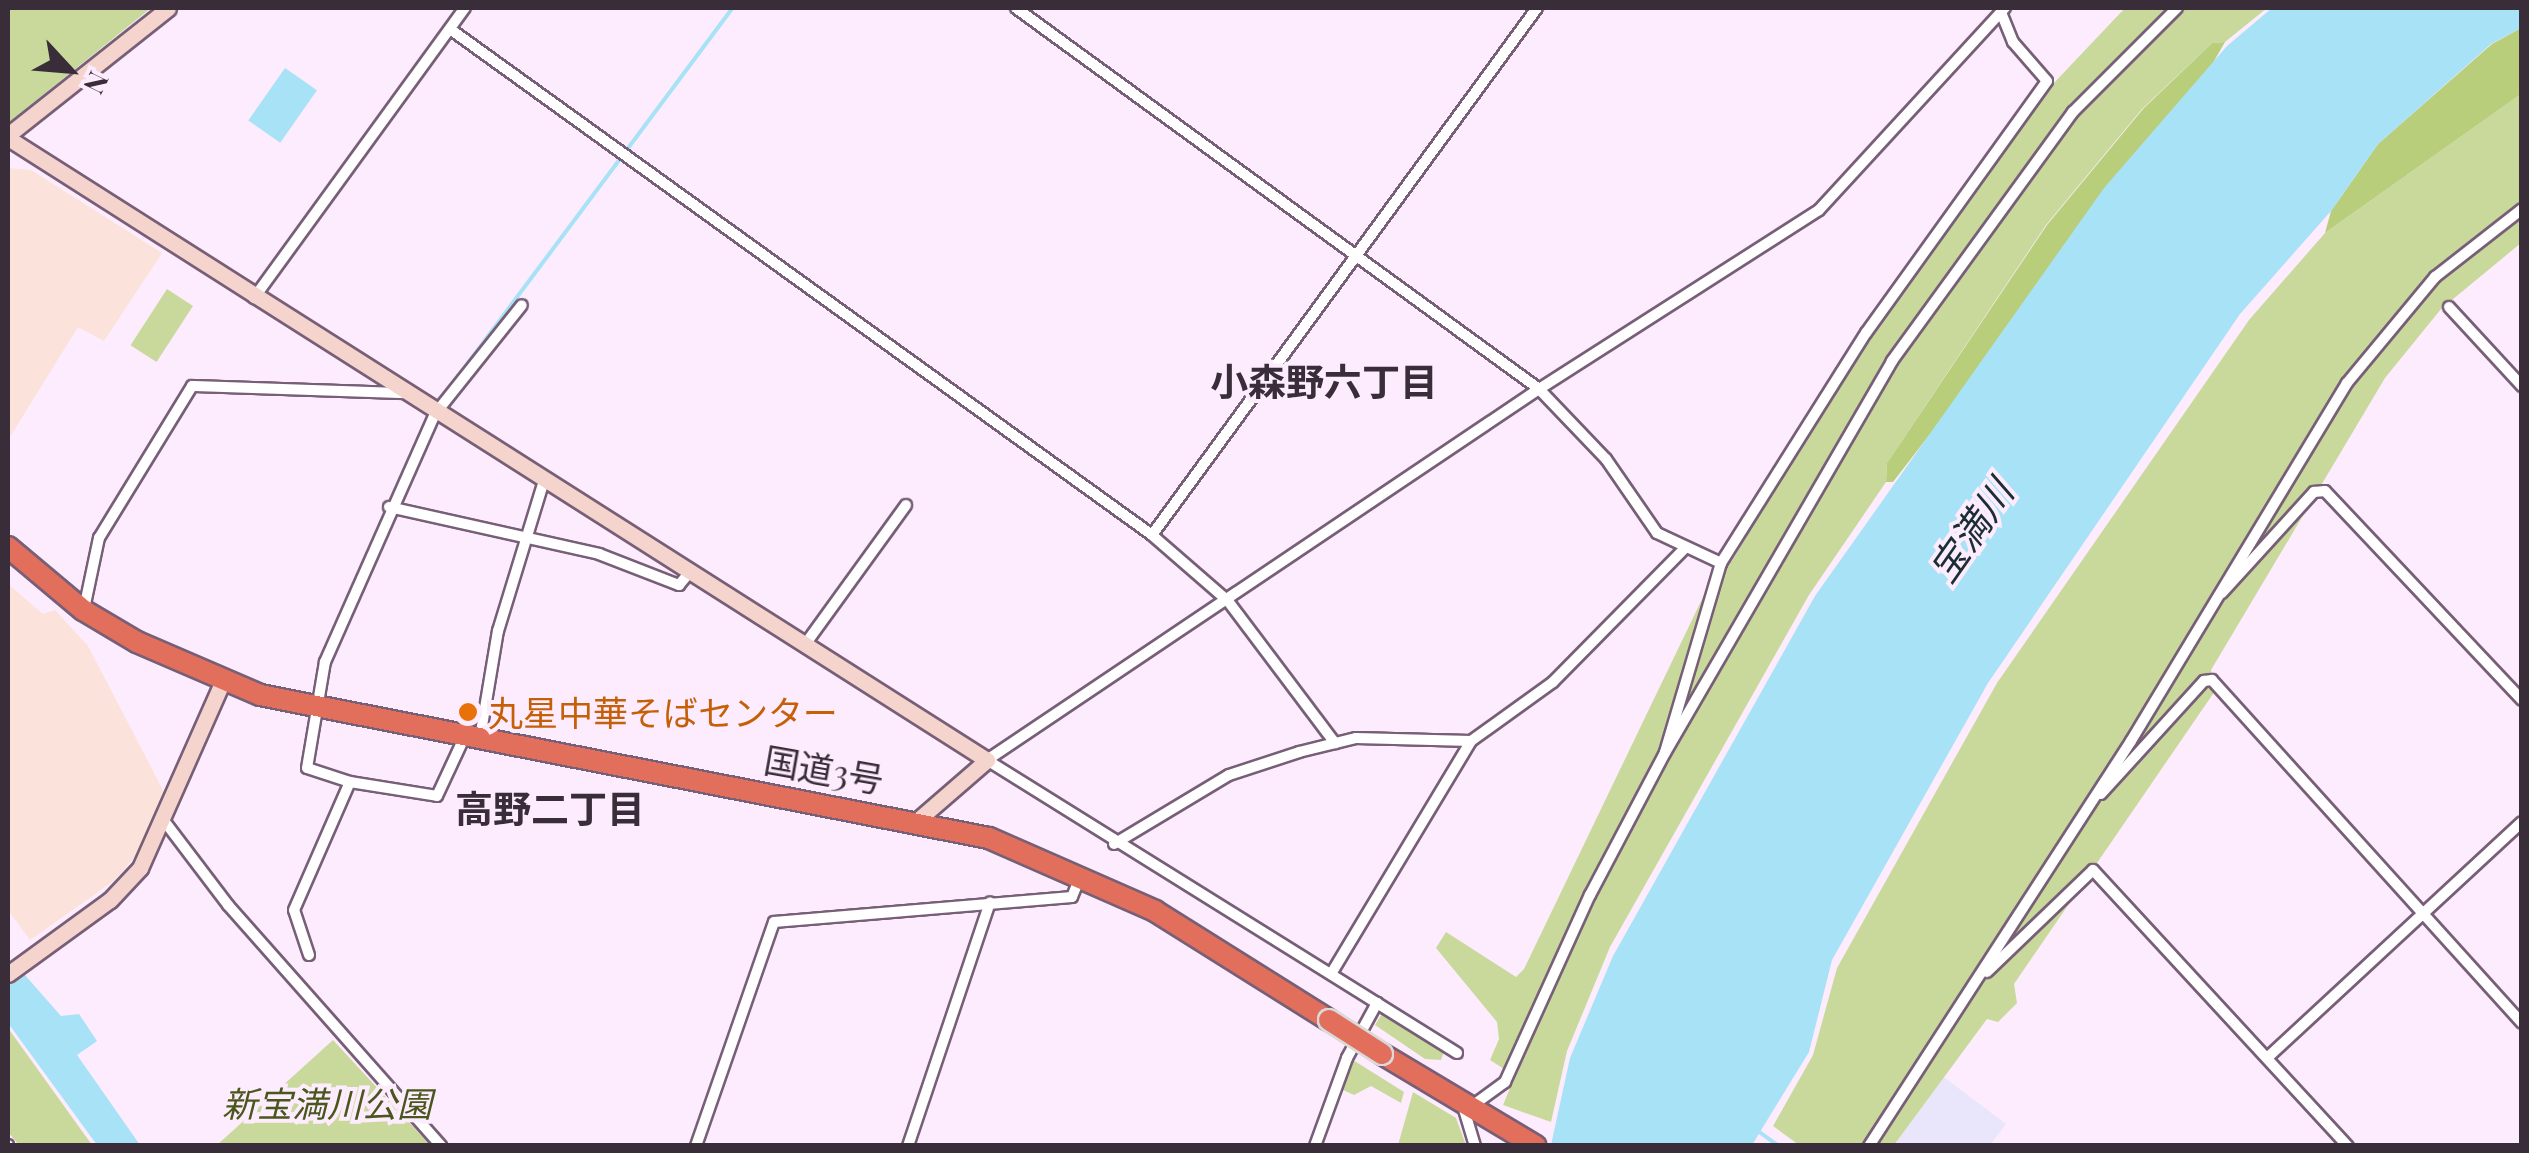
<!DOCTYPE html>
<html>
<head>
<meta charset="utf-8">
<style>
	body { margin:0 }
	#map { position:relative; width:2529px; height:1153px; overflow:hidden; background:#fdecfd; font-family:"Playfair Display","Noto Sans JP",serif }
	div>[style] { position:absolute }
	.commercial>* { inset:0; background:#fbe2da }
	.industrial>* { inset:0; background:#e9e5fb }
	.green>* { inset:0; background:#c9d99c; transform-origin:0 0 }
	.forest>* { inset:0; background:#b9ce7b }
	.water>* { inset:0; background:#a8e2f6; transform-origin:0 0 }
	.stream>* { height:4px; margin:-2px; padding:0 2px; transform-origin:2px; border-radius:2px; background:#a8e2f6 }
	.roads { filter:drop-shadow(2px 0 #775f77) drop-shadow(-2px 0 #775f77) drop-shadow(0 2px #775f77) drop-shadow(0 -2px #775f77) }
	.street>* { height:10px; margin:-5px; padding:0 5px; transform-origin:5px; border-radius:5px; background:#fff }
	.secondary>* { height:15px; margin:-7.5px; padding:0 7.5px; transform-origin:7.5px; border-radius:7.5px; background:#f6d4ce }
	.highway>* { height:20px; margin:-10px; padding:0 10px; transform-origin:10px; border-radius:10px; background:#e16f5b }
	.bridges { filter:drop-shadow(2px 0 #dbd9db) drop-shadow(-2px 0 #dbd9db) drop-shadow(0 2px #dbd9db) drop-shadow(0 -2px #dbd9db) }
	.highway-bridge>* { height:20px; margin:-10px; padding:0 10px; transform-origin:10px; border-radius:10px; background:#e16f5b }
	.dots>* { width:28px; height:28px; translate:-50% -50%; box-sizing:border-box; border:5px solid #fdecfd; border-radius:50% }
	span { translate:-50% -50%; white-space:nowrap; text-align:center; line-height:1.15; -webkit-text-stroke:8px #fdecfd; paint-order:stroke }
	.food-label { font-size:35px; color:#c56008 }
	.left { translate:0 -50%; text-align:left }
	.street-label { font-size:35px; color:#382d38 }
	.park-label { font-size:35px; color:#4a571c; font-style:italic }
	.neighbourhood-label { font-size:38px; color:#382d38; font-weight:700 }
	.water-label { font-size:38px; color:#1b2e35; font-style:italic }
	.frame { position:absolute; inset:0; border:10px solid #382d38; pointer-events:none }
	.north { position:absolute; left:20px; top:20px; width:100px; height:100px; -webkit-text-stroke:8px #fdecfd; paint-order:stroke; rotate:116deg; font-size:28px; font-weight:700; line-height:40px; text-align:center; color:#382d38 }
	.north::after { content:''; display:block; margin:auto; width:35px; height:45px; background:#382d38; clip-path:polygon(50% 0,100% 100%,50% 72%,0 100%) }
</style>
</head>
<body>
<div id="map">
	<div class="commercial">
		<i style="clip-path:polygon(8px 168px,31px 170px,162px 253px,104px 341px,78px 327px,8px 440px)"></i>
		<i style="clip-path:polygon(8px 584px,43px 614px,55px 610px,88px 646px,166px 796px,140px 851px,115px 880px,30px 940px,8px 910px)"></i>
	</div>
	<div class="industrial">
		<i style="clip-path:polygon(1941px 1075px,2006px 1124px,1990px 1145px,1894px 1146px)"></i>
	</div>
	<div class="green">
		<i style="clip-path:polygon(8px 8px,151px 8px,8px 123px)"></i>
		<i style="clip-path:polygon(2125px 8px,2267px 8px,2225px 42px,2212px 43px,2142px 109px,2046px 225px,1887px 463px,1886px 482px,1809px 595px,1610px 947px,1567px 1051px,1551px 1122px,1503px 1105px,1515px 1076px,1490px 1060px,1499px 1039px,1497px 1022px,1436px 948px,1446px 932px,1516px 977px,1524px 969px,1717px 568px,1732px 561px,1834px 389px,1976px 185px,2053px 84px)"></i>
		<i style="clip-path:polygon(2521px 94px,2521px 243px,2441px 309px,2385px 378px,2211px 670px,2215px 691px,2014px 984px,2017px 1003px,1998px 1022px,1987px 1019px,1894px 1145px,1799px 1145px,1773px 1126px,1813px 1055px,1837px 968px,1997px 683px,2249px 320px,2325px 233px)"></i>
		<i style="left:167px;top:289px;width:31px;height:67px;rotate:33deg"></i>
		<i style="clip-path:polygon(1383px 1012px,1444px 1052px,1441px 1060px,1425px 1059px,1375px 1025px)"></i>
		<i style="clip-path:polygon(8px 1028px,92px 1145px,19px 1145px,8px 1132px)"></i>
		<i style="clip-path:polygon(333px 1040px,430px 1145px,217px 1145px)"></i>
		<i style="clip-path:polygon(1353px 1060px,1404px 1092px,1401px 1103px,1371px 1086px,1354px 1095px,1343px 1090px)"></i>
		<i style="clip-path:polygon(1413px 1092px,1456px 1118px,1466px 1145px,1398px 1145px)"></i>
	</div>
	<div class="forest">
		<i style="clip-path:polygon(2521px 28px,2521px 94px,2325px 233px,2331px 211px,2378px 144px,2492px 44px)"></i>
		<i style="clip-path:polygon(2225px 42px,2202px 82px,1893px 482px,1886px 482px,1887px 463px,2047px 225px,2143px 109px,2212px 43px)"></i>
	</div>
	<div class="water">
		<i style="clip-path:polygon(2272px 8px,2521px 8px,2521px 28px,2491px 44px,2378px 144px,2331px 211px,2240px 314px,1988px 683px,1832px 960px,1809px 1052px,1752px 1145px,1551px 1145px,1570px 1058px,1613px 956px,1815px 596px,2104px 188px,2227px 46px)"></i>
		<i style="left:285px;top:68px;width:39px;height:64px;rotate:35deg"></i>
		<i style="clip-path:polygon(24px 974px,61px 1016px,79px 1014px,97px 1041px,77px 1055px,140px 1145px,97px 1145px,8px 1023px,8px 986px)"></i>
	</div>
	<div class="stream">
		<i style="left:453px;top:383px;width:468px;rotate:-53.3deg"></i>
		<i style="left:1758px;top:1131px;width:26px;rotate:36deg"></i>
	</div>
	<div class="roads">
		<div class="street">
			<i style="left:1016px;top:8px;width:647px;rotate:36.07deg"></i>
			<i style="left:1539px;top:389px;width:97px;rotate:46.3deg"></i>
			<i style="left:1606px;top:459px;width:90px;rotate:55.4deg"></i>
			<i style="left:1657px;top:533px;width:71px;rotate:25.1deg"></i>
			<i style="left:1721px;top:563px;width:197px;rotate:106.5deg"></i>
			<i style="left:450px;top:29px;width:865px;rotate:35.78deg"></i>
			<i style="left:1152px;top:535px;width:101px;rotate:41deg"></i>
			<i style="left:1228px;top:601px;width:178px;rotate:53deg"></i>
			<i style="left:254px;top:298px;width:359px;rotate:-54deg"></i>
			<i style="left:2449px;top:307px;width:108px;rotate:47.3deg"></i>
			<i style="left:389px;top:507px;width:215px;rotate:12.6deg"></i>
			<i style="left:599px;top:554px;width:86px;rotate:21.2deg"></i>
			<i style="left:679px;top:585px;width:16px;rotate:-50deg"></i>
			<i style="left:1152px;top:535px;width:653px;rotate:-53.85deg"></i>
			<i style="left:1721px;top:563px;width:272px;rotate:-57.8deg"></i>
			<i style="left:1866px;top:333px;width:310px;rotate:-54.3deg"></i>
			<i style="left:2047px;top:81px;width:52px;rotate:-131.1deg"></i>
			<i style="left:2013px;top:42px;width:32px;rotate:-112deg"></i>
			<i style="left:2222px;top:593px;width:137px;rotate:-47.7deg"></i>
			<i style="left:2314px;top:492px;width:11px;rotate:-5deg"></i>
			<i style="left:2325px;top:491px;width:287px;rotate:46.7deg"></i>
			<i style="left:84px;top:609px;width:73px;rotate:-78.1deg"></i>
			<i style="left:99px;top:538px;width:178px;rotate:-58.5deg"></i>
			<i style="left:192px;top:386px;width:210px;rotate:1.9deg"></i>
			<i style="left:804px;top:646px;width:174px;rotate:-54.1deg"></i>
			<i style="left:480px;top:738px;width:109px;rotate:-80.5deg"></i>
			<i style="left:498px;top:631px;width:157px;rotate:-73deg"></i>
			<i style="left:350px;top:782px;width:88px;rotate:9.1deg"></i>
			<i style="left:437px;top:796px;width:66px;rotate:-65deg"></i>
			<i style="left:2101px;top:794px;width:153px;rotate:-47.7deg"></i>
			<i style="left:2204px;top:681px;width:8px;rotate:-7deg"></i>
			<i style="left:2212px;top:680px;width:462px;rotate:47.9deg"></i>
			<i style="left:165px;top:822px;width:104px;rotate:52.8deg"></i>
			<i style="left:228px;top:905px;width:322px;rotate:48.5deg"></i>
			<i style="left:1114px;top:844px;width:134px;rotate:-31deg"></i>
			<i style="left:1229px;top:775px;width:74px;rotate:-18.2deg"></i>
			<i style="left:1299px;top:752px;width:59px;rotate:-13.8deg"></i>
			<i style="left:1356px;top:738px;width:115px;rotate:1.5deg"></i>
			<i style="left:309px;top:955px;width:47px;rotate:-108.4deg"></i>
			<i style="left:294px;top:910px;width:140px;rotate:-66.4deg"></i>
			<i style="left:350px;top:782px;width:45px;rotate:-162deg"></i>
			<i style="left:307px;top:768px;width:108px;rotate:-80.4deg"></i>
			<i style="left:325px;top:662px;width:271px;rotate:-66.1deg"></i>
			<i style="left:435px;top:414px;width:139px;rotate:-51.4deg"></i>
			<i style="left:1987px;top:972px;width:147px;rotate:-43.9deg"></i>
			<i style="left:2093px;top:870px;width:376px;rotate:47.3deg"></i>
			<i style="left:1331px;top:974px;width:272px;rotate:-59deg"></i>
			<i style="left:1471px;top:741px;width:101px;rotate:-35.7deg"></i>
			<i style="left:1553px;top:682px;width:187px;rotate:-45.4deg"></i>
			<i style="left:1457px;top:1053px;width:554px;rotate:-148.06deg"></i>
			<i style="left:987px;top:760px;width:665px;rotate:-33.91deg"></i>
			<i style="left:1539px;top:389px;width:332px;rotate:-32.6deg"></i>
			<i style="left:1819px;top:210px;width:275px;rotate:-47.4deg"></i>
			<i style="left:2267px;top:1058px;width:347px;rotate:-42.8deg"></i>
			<i style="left:1463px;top:1106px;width:42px;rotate:73.3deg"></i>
			<i style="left:1472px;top:1106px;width:41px;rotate:-36deg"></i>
			<i style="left:1505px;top:1082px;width:205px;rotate:-65.6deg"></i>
			<i style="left:1590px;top:895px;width:161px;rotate:-62.2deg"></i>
			<i style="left:1665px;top:753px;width:453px;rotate:-59.9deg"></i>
			<i style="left:1892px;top:361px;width:308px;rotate:-54deg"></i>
			<i style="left:2073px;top:112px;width:147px;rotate:-45deg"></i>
			<i style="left:8px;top:1145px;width:1px;rotate:90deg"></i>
			<i style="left:696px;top:1146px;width:237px;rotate:-70.8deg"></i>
			<i style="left:774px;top:922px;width:299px;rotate:-4.8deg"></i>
			<i style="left:1072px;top:897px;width:24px;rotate:-68deg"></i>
			<i style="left:908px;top:1146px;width:257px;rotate:-71.4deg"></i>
			<i style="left:1315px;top:1146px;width:94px;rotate:-70deg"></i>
			<i style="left:1347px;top:1058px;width:63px;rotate:-61.4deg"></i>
			<i style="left:1869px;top:1146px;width:482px;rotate:-57.1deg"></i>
			<i style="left:2131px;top:741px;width:418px;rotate:-58.9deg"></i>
			<i style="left:2347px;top:383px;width:138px;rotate:-50.3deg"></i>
			<i style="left:2435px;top:277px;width:110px;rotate:-38deg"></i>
		</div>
		<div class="secondary">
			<i style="left:8px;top:135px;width:204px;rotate:-38.4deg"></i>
			<i style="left:8px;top:138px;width:1160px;rotate:32.43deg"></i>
			<i style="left:987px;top:760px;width:90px;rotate:139.1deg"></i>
			<i style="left:8px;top:974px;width:126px;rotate:-36deg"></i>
			<i style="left:110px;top:900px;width:44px;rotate:-46.8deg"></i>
			<i style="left:140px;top:868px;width:202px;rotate:-66.1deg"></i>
		</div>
		<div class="highway">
			<i style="left:8px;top:547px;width:98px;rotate:40deg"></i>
			<i style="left:83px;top:610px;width:63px;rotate:30.7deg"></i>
			<i style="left:137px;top:642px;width:134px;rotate:23.3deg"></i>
			<i style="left:260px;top:695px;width:743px;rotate:11.1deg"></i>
			<i style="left:989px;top:838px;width:181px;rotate:23.7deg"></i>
			<i style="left:1155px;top:911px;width:205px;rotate:32.1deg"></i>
			<i style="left:1382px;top:1054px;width:179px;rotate:30.9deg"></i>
		</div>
	</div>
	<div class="bridges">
		<div class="highway-bridge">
			<i style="left:1329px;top:1020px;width:63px;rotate:32.7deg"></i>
		</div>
	</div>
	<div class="dots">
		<i style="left:468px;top:712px;background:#e8710a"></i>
	</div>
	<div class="food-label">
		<span class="left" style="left:488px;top:712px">丸星中華そばセンター</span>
	</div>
	<div class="street-label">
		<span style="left:824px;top:769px;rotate:10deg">国道3号</span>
	</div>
	<div class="park-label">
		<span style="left:327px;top:1103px">新宝満川公園</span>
	</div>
	<div class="neighbourhood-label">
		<span style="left:1324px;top:381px">小森野六丁目</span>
		<span style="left:550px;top:808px">高野二丁目</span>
	</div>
	<div class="water-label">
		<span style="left:1970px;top:530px;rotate:-55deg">宝満川</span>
	</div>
	<div class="frame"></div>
	<div class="north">N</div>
</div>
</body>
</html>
